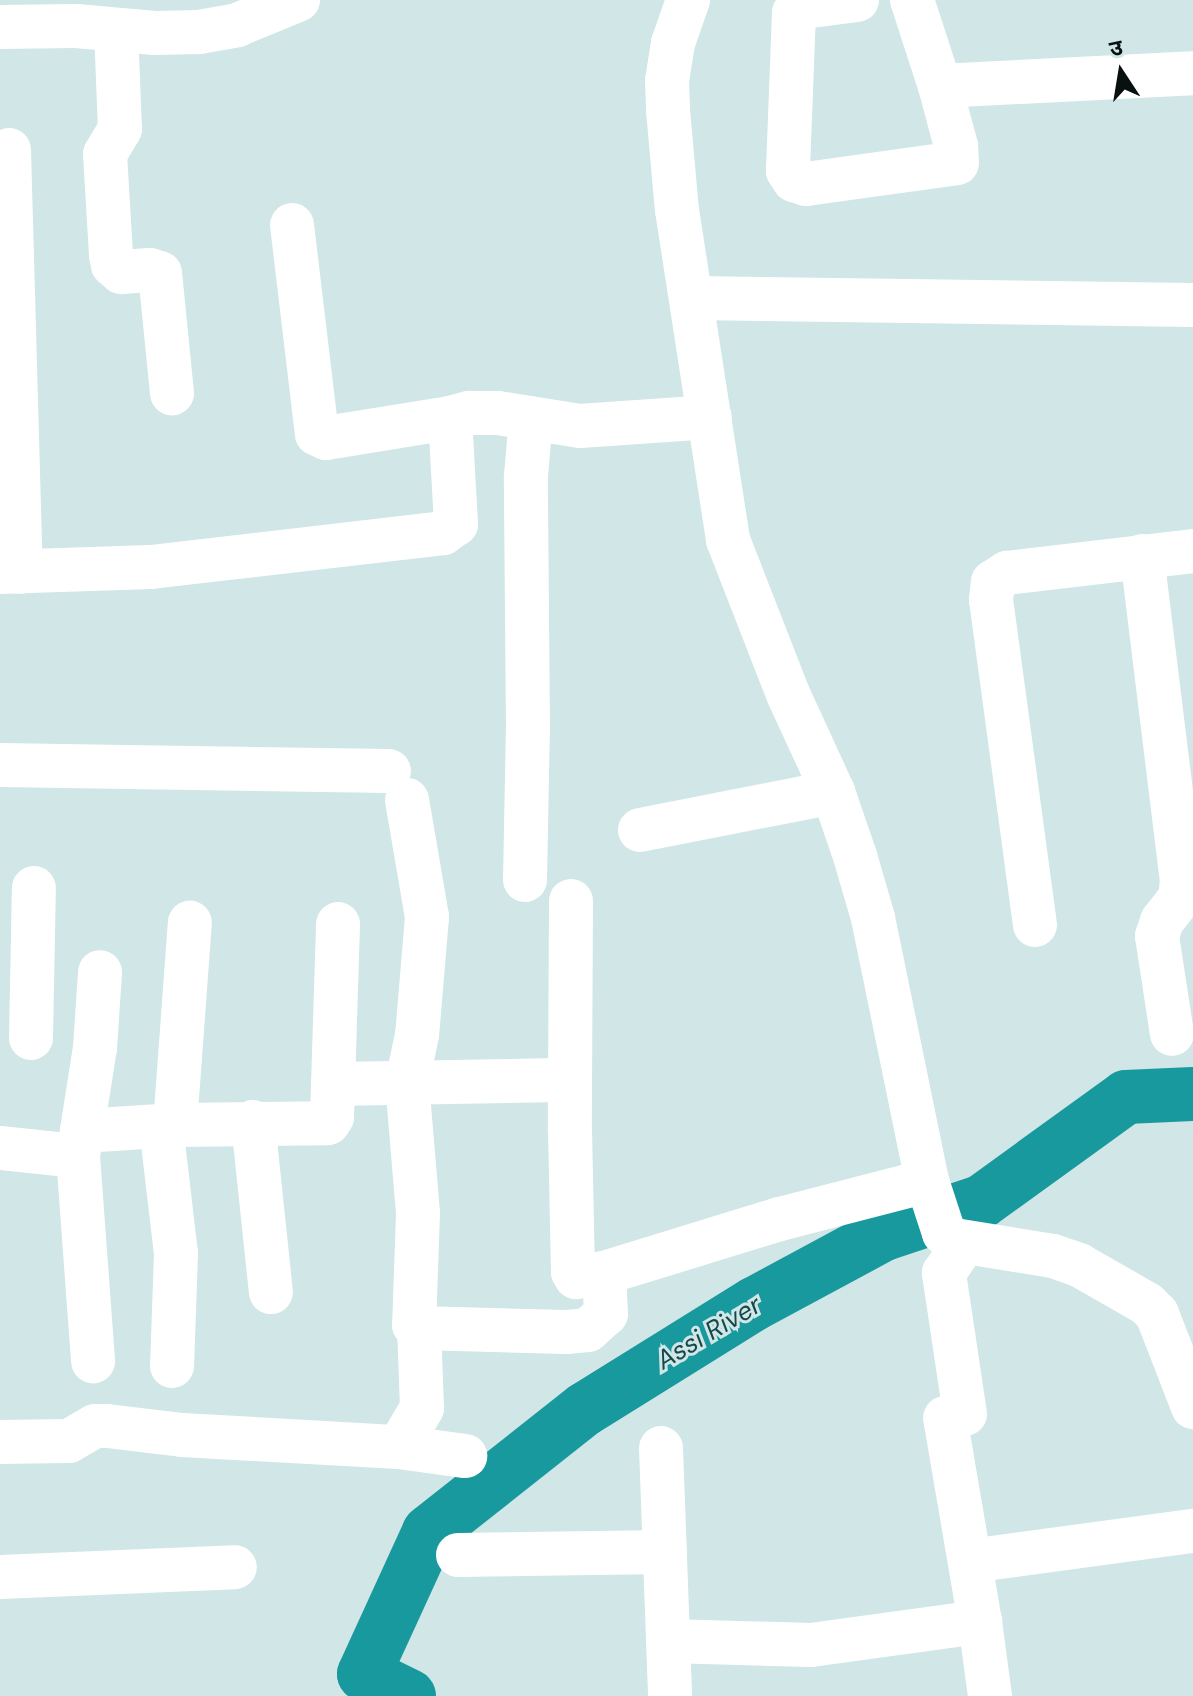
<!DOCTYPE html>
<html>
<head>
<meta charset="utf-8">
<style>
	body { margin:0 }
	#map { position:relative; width:1193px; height:1696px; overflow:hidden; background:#d0e6e7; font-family:"DM Sans","Noto Sans Devanagari",sans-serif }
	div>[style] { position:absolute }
	.river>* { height:54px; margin:-27px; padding:0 27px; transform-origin:27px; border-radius:27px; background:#17999d }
	.minor>* { height:44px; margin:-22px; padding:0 22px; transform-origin:22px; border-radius:22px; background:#fff }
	span { translate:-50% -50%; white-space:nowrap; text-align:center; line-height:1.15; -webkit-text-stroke:6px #d0e6e7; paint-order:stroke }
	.water-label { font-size:26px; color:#154849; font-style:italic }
	.north { position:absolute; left:1081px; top:32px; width:80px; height:80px; -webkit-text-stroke:6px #d0e6e7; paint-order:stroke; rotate:348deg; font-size:22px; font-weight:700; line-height:32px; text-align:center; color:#081010 }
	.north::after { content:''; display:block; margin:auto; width:28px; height:36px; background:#081010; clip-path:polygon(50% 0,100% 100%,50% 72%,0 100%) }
</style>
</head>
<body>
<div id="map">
	<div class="river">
		<i style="left:409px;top:1696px;width:50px;rotate:-153.9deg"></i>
		<i style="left:364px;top:1674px;width:156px;rotate:-65.4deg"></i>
		<i style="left:429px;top:1532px;width:199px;rotate:-38.3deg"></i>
		<i style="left:585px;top:1409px;width:199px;rotate:-31.9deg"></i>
		<i style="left:754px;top:1304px;width:148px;rotate:-28.3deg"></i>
		<i style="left:884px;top:1234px;width:102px;rotate:-18.3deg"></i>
		<i style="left:981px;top:1202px;width:179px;rotate:-35.9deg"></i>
		<i style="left:1126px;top:1097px;width:67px;rotate:-2.6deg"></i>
	</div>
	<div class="minor">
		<i style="left:688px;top:0;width:46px;rotate:109.2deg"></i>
		<i style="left:673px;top:43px;width:37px;rotate:99deg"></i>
		<i style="left:667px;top:80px;width:30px;rotate:88deg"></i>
		<i style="left:668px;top:110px;width:100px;rotate:84.9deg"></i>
		<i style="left:677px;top:210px;width:334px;rotate:81.2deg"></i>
		<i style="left:728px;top:540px;width:165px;rotate:68.7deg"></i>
		<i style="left:788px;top:694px;width:108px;rotate:65.3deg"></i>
		<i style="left:833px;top:792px;width:68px;rotate:71deg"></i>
		<i style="left:855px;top:856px;width:65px;rotate:73.8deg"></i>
		<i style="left:873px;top:918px;width:268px;rotate:78.4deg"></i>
		<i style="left:927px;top:1181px;width:55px;rotate:71.9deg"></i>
		<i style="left:944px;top:1233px;width:12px;rotate:35deg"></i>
		<i style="left:954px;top:1240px;width:100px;rotate:9.2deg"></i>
		<i style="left:1053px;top:1256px;width:28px;rotate:19deg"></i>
		<i style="left:1079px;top:1265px;width:78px;rotate:29.8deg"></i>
		<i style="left:1147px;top:1304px;width:14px;rotate:45deg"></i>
		<i style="left:1157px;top:1314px;width:100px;rotate:68.8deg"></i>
		<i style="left:857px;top:0;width:54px;rotate:172.6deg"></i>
		<i style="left:803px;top:7px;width:11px;rotate:146deg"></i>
		<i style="left:794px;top:13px;width:158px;rotate:92.2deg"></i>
		<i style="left:788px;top:171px;width:11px;rotate:56deg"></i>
		<i style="left:794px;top:180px;width:13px;rotate:18deg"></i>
		<i style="left:806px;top:184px;width:152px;rotate:-7.9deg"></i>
		<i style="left:957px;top:163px;width:17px;rotate:-93deg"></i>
		<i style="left:956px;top:146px;width:62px;rotate:-104.9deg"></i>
		<i style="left:912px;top:0;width:90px;rotate:72deg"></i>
		<i style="left:940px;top:86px;width:253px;rotate:-2.9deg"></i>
		<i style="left:0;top:27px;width:76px;rotate:-0.8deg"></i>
		<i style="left:76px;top:26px;width:79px;rotate:5.1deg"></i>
		<i style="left:155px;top:33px;width:44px;rotate:-1.3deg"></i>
		<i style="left:199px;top:32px;width:39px;rotate:-10deg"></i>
		<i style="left:237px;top:25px;width:66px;rotate:-22.3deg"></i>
		<i style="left:116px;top:30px;width:99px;rotate:87.7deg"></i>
		<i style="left:120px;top:129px;width:29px;rotate:121deg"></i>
		<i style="left:105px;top:154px;width:101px;rotate:86.6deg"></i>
		<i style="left:111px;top:255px;width:10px;rotate:79deg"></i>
		<i style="left:113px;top:265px;width:11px;rotate:41deg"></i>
		<i style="left:121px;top:272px;width:29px;rotate:-4deg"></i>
		<i style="left:150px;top:270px;width:10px;rotate:17deg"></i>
		<i style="left:160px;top:273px;width:121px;rotate:84.3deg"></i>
		<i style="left:9px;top:150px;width:422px;rotate:88.4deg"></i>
		<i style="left:292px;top:225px;width:210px;rotate:83.2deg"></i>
		<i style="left:317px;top:434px;width:10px;rotate:24deg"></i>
		<i style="left:326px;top:438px;width:126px;rotate:-9.2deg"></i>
		<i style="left:693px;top:298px;width:500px;rotate:0.8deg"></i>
		<i style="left:1142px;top:556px;width:326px;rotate:83deg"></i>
		<i style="left:1182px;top:880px;width:18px;rotate:96deg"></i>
		<i style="left:1180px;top:898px;width:29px;rotate:128deg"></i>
		<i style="left:1162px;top:921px;width:16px;rotate:108deg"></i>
		<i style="left:1157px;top:936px;width:99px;rotate:81.3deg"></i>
		<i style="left:0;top:572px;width:151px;rotate:-1.9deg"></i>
		<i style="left:151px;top:567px;width:294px;rotate:-6.6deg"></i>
		<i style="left:443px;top:533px;width:16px;rotate:-35deg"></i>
		<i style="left:456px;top:524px;width:106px;rotate:-93.2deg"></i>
		<i style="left:450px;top:418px;width:20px;rotate:-15deg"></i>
		<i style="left:469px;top:413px;width:29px"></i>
		<i style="left:498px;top:413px;width:83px;rotate:9deg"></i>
		<i style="left:580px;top:426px;width:130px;rotate:-4deg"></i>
		<i style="left:0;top:765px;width:389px;rotate:0.9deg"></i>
		<i style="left:407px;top:800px;width:119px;rotate:80.3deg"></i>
		<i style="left:427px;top:917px;width:118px;rotate:94.8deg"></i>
		<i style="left:417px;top:1035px;width:48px;rotate:102deg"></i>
		<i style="left:407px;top:1082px;width:131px;rotate:85.2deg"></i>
		<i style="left:418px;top:1213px;width:112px;rotate:92deg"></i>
		<i style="left:414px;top:1325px;width:6px;rotate:31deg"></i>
		<i style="left:419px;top:1328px;width:147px;rotate:1.6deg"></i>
		<i style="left:566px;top:1332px;width:22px;rotate:-5deg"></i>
		<i style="left:588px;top:1330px;width:24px;rotate:-42deg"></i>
		<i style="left:606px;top:1314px;width:41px;rotate:-92.8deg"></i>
		<i style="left:640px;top:830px;width:197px;rotate:-11.1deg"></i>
		<i style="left:525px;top:880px;width:151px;rotate:-88.9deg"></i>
		<i style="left:528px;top:729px;width:253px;rotate:-90.5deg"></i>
		<i style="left:526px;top:476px;width:58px;rotate:-85.1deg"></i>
		<i style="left:571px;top:901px;width:229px;rotate:90.3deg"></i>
		<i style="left:570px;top:1130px;width:142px;rotate:88.8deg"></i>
		<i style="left:573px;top:1272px;width:6px;rotate:59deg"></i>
		<i style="left:576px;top:1277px;width:28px;rotate:-8deg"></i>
		<i style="left:604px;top:1273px;width:184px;rotate:-17.1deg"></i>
		<i style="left:780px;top:1219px;width:152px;rotate:-14.5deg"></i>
		<i style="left:1035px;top:925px;width:328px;rotate:-97.7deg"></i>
		<i style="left:991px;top:600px;width:18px;rotate:-84deg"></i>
		<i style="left:993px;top:582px;width:17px;rotate:-33deg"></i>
		<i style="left:1007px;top:573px;width:187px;rotate:-6.7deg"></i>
		<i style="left:31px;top:1038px;width:150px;rotate:-88.9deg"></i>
		<i style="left:333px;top:1084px;width:237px;rotate:-1deg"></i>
		<i style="left:253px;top:1122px;width:171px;rotate:84deg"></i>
		<i style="left:175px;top:1125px;width:203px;rotate:-85.8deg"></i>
		<i style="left:161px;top:1126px;width:128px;rotate:83.3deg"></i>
		<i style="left:176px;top:1253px;width:113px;rotate:92deg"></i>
		<i style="left:82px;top:1131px;width:93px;rotate:-3.7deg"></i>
		<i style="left:175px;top:1125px;width:153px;rotate:-0.7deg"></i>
		<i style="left:328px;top:1123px;width:7px;rotate:-56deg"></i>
		<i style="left:332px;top:1117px;width:193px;rotate:-88.2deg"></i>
		<i style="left:0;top:1148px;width:78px;rotate:5.9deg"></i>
		<i style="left:78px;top:1156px;width:109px;rotate:-81.1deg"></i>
		<i style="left:95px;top:1048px;width:76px;rotate:-86.2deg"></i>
		<i style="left:78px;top:1156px;width:206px;rotate:85.8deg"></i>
		<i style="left:965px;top:1414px;width:143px;rotate:-98.5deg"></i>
		<i style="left:944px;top:1273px;width:37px;rotate:-56deg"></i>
		<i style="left:0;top:1442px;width:69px;rotate:-0.8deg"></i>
		<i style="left:69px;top:1441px;width:30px;rotate:-30deg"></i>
		<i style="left:95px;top:1426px;width:12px"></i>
		<i style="left:107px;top:1426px;width:76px;rotate:6.8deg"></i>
		<i style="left:182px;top:1435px;width:217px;rotate:3.2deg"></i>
		<i style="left:399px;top:1447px;width:67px;rotate:7.8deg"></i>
		<i style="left:399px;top:1447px;width:45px;rotate:-59.5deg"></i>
		<i style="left:422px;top:1408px;width:80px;rotate:-92.1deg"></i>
		<i style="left:661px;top:1448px;width:248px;rotate:87.9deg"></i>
		<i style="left:458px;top:1555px;width:207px;rotate:-0.8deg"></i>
		<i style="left:970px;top:1561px;width:225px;rotate:-7.7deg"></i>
		<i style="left:0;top:1577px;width:235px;rotate:-2.4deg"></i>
		<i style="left:980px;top:1622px;width:75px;rotate:82.3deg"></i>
		<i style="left:668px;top:1641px;width:143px;rotate:1.6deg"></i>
		<i style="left:811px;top:1645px;width:171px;rotate:-7.8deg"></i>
		<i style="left:980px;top:1622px;width:207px;rotate:-99.7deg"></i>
	</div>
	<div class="water-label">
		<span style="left:709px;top:1333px;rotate:-31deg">Assi River</span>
	</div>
	<div class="north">उ</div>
</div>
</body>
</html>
